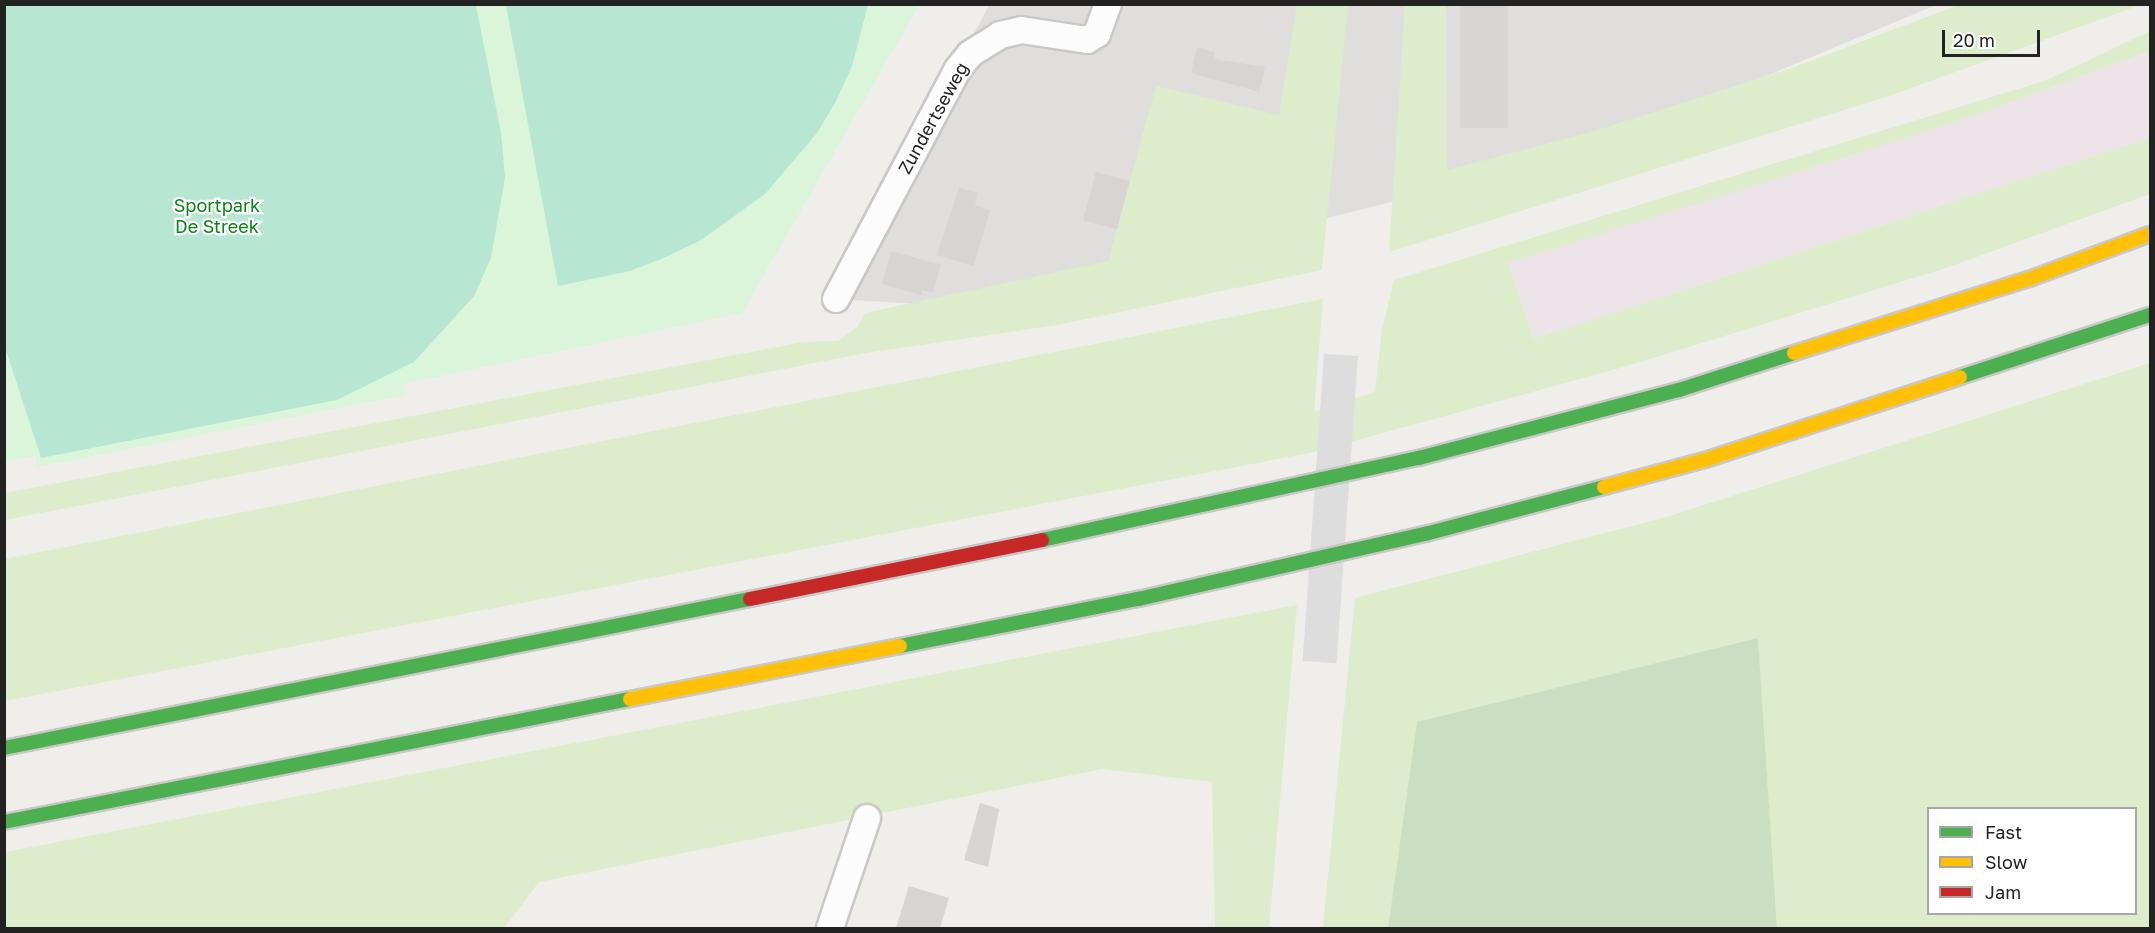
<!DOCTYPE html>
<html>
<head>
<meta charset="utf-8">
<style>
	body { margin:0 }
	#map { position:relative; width:2155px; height:933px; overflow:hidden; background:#f0eeeb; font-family:"Golos Text",sans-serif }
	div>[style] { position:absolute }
	.residential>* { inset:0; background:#dfdedc }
	.industrial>* { inset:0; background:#ede4e9 }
	.grass>* { inset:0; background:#ddeccb }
	.forest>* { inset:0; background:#cbdec1 }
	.park>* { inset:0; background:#daf5da }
	.pitch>* { inset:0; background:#b7e6d2 }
	.pier>* { inset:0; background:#dedddd; transform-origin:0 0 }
	.building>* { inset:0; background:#d7d4d2; transform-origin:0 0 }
	.roads { filter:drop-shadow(2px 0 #c9c8c7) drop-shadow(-2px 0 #c9c8c7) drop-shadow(0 2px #c9c8c7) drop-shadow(0 -2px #c9c8c7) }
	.street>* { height:26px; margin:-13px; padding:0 13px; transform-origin:13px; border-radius:13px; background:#fdfcfc }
	.fast>* { height:14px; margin:-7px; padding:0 7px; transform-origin:7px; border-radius:7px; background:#4caf50 }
	.slow>* { height:14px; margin:-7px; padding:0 7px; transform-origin:7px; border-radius:7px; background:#ffc107 }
	.jam>* { height:14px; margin:-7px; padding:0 7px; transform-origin:7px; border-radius:7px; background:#c62828 }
	span { translate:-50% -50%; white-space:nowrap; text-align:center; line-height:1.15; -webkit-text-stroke:4.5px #fff; paint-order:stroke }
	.street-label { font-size:18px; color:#222 }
	.park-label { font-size:18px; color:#0c8416 }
	.frame { position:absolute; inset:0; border:6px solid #222; pointer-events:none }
	.legend { position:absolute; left:1927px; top:807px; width:210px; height:108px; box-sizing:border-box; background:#fff; border:2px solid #a7a7a7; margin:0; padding:8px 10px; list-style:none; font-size:18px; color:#222 }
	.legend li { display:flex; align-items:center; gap:12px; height:30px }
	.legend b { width:30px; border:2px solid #a7a7a7 }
	.scale { position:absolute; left:1942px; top:30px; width:98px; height:27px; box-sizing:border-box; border:3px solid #222; border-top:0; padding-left:8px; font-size:18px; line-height:21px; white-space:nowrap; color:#222; -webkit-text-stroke:4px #fff; paint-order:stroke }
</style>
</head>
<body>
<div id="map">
	<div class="residential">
		<i style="clip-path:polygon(989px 5px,1936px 5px,1572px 157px,970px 307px,836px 299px)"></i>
	</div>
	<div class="industrial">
		<i style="clip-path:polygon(2150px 51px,2150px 138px,1534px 339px,1508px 262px,1951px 124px)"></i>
	</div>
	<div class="grass">
		<i style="clip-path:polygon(1297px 4px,1348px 5px,1322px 270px,1057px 325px,866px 353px,5px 520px,5px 493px,804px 342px,838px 341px,857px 327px,865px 313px,1108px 261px,1156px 86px,1279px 115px)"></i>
		<i style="clip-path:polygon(1405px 5px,1446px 5px,1447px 170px,1591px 132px,1789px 69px,1958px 5px,2140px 5px,1889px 96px,1389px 252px)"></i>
		<i style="clip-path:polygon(2150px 31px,2150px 51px,1951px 124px,1508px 263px,1534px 339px,2150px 138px,2150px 194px,1946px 268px,1620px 368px,1310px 453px,5px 701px,5px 559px,1323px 299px,1314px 412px,1375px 392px,1382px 329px,1394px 280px,2047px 80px)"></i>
		<i style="clip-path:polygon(evenodd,2150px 363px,2150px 928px,1777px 928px,1758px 639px,1417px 722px,1388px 928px,1323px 928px,1355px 598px,1663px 518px,2150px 363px,1928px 808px,2136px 808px,2136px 914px,1928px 914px,1928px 808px)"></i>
		<i style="clip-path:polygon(1297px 605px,1269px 928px,1215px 928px,1212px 782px,1102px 769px,539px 882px,504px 928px,5px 928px,5px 852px)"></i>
	</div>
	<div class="forest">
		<i style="clip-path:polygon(1758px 638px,1777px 928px,1388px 928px,1417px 722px)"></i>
	</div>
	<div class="park">
		<i style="clip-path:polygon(5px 5px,919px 5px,742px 313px,403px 384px,405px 395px,37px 467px,35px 456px,5px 462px)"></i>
	</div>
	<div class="pitch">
		<i style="clip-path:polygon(4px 5px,476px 5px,501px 133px,505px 177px,491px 258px,474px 296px,414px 362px,337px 400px,41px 458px,5px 347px)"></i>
		<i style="clip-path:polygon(506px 5px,506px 4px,868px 5px,852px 66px,836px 101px,817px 133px,765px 194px,701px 240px,666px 257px,630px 271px,558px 286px)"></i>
	</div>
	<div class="pier">
		<i style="left:1358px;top:356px;width:308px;height:34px;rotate:94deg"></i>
	</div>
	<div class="building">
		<i style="left:1460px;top:4px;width:48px;height:124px"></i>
		<i style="clip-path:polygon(1197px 47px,1215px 53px,1213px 59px,1265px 67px,1259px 92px,1191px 73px)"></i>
		<i style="left:1096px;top:172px;width:35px;height:50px;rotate:15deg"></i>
		<i style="clip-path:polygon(959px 188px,978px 193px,975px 205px,990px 210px,974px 266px,937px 255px)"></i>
		<i style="clip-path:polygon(891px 251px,941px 265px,933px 293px,922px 290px,921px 295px,882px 284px)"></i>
		<i style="clip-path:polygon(980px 803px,999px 809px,988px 867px,964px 860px)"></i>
		<i style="clip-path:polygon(909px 886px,949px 898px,940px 928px,896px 928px)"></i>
	</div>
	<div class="roads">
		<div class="street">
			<i style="left:836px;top:299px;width:260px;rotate:-62.1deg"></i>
			<i style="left:958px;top:69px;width:19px;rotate:-51deg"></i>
			<i style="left:970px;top:54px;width:36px;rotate:-32deg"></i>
			<i style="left:1000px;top:35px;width:22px;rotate:-13deg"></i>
			<i style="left:1021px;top:30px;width:67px;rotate:8.6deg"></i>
			<i style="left:1087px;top:40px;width:12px;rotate:-31deg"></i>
			<i style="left:1097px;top:34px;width:32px;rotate:-70deg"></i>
			<i style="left:830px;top:928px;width:116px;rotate:-71.4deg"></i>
		</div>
		<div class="fast">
			<i style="left:1960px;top:377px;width:200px;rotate:-18.1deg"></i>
			<i style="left:1042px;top:540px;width:386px;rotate:-12.3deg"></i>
			<i style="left:1419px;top:458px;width:269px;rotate:-14.7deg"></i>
			<i style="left:1679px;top:390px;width:121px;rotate:-17.8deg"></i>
			<i style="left:900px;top:646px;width:243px;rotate:-11.2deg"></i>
			<i style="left:1138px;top:599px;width:294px;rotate:-12.8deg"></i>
			<i style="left:1425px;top:534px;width:185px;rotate:-14.7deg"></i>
			<i style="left:4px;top:748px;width:761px;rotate:-11.3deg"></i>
			<i style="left:4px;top:822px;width:638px;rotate:-11.12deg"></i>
		</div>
		<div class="slow">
			<i style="left:1794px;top:353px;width:246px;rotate:-17.5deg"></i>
			<i style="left:2029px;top:279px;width:129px;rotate:-20.4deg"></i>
			<i style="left:1604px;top:487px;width:105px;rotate:-15deg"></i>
			<i style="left:1705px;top:460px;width:268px;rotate:-18deg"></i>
			<i style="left:630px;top:699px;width:275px;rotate:-11.1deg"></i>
		</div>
		<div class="jam">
			<i style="left:750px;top:599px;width:298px;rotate:-11.4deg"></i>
		</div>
	</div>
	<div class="street-label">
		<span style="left:933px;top:118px;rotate:-61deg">Zundertseweg</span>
	</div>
	<div class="park-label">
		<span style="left:217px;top:216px">Sportpark<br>De Streek</span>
	</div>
	<div class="frame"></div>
	<ul class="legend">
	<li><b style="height:8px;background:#4caf50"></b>Fast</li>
	<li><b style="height:8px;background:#ffc107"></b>Slow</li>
	<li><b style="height:8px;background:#c62828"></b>Jam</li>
	</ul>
	<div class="scale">20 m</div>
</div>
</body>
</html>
